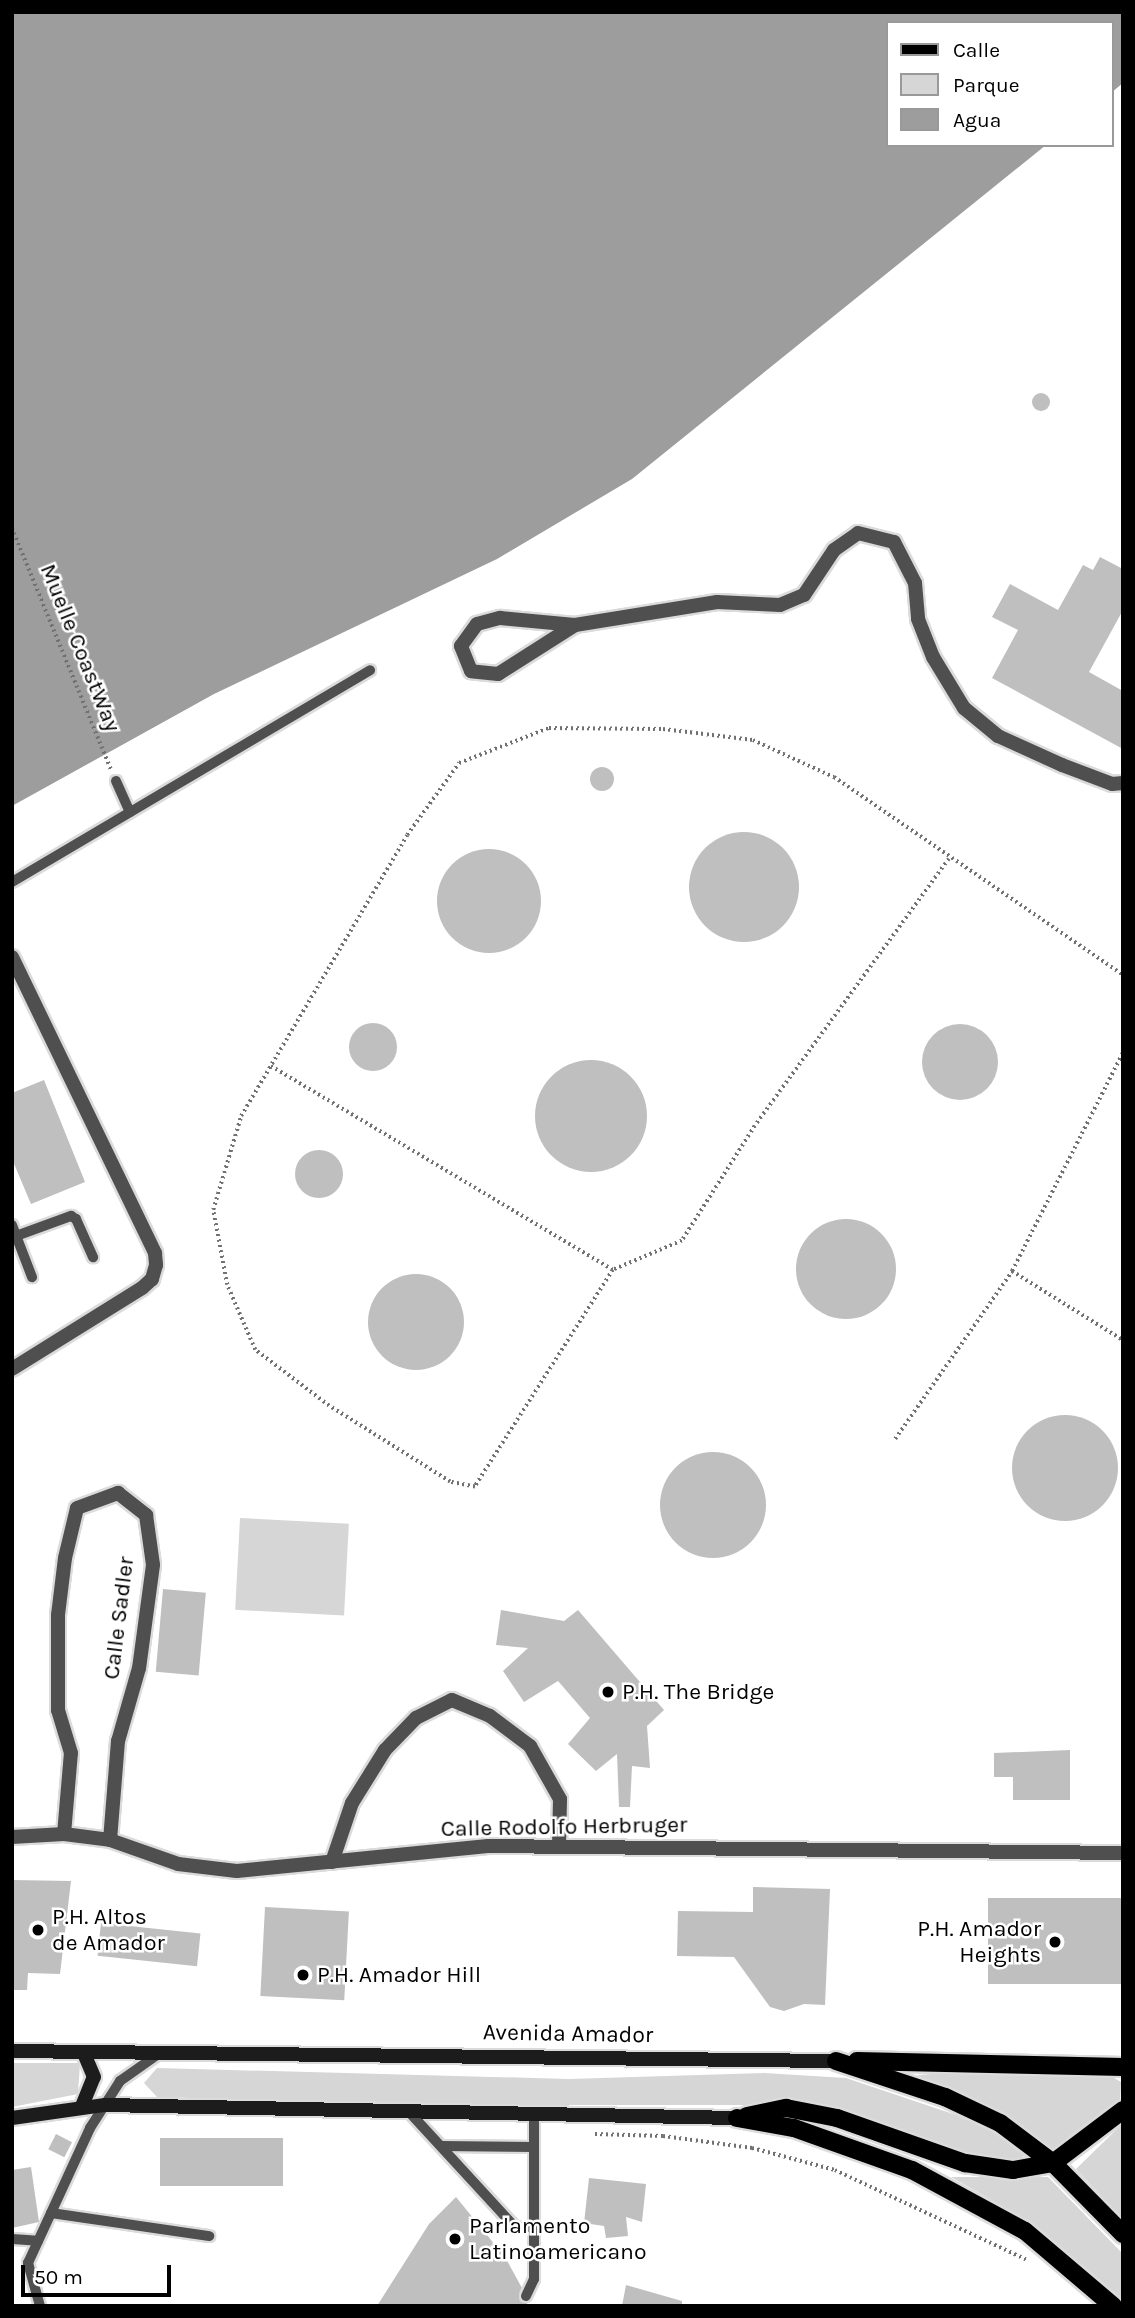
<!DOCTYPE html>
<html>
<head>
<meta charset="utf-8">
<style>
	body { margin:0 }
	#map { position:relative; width:1135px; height:2318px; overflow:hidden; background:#fff; font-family:Karla,sans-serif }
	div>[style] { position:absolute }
	.green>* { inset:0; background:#d6d6d6; transform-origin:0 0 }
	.water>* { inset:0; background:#9d9d9d }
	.building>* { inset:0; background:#bfbfbf; transform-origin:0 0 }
	.round { border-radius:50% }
	.path>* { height:3.5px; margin-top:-1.75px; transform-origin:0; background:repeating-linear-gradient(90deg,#717171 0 2px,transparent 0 5.5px) }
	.roads { filter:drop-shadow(2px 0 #dbdbdb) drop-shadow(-2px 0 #dbdbdb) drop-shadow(0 2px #dbdbdb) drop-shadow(0 -2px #dbdbdb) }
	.lane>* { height:10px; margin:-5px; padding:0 5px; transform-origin:5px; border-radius:5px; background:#4f4f4f }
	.street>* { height:14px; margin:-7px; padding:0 7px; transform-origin:7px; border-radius:7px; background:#4f4f4f }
	.secondary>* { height:14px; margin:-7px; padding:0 7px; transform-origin:7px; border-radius:7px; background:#1c1c1c }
	.primary>* { height:18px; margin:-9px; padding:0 9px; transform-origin:9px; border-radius:9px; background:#000 }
	.dots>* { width:19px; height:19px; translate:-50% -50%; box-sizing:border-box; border:4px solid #fff; border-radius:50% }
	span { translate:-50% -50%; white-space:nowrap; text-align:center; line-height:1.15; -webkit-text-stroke:5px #fff; paint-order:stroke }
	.street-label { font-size:23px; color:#000 }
	.poi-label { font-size:23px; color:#000 }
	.left { translate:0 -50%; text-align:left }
	.right { translate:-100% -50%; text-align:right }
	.frame { position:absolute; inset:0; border:14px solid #000; pointer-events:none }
	.legend { position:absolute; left:886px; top:21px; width:228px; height:126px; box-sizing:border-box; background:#fff; border:2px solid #999; margin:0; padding:9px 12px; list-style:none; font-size:21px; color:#000 }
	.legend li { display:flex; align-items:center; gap:14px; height:35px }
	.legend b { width:35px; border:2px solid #999 }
	.scale { position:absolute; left:21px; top:2265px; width:150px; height:32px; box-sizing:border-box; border:4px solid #000; border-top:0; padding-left:9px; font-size:21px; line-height:24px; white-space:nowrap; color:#000; -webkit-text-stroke:5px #fff; paint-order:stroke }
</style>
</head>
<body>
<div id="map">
	<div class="green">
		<i style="left:240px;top:1518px;width:109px;height:92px;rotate:3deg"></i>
		<i style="clip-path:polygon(12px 2063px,80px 2063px,78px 2094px,12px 2107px)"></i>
		<i style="clip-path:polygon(157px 2068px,569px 2079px,764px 2073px,846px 2078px,977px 2122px,1027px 2154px,1014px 2162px,982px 2161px,821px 2114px,743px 2105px,432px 2105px,157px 2097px,144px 2083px)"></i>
		<i style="clip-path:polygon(988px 2070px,1107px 2074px,1121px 2082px,1120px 2103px,1085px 2134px,1052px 2151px,1006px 2117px,917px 2075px)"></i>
		<i style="clip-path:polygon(1123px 2123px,1123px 2219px,1076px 2169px)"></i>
		<i style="clip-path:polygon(951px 2177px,1048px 2177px,1123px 2254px,1123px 2300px,1032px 2223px)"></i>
	</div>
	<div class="water">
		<i style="clip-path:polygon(12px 12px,1123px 12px,1123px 83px,1112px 92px,1112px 23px,888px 23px,888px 145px,1046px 145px,632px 479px,497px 559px,214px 694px,12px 806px)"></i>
	</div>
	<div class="building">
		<i class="round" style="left:1032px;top:393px;width:18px;height:18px"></i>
		<i style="clip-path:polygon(1100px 557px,1123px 569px,1123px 610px,1089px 672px,1123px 691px,1123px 749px,992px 678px,1018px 630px,992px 617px,1010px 584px,1058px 610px,1083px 565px,1093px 570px)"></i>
		<i class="round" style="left:590px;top:767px;width:24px;height:24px"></i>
		<i class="round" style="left:689px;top:832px;width:110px;height:110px"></i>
		<i class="round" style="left:437px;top:849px;width:104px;height:104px"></i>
		<i class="round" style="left:349px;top:1023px;width:48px;height:48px"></i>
		<i class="round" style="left:922px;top:1024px;width:76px;height:76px"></i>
		<i class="round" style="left:535px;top:1060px;width:112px;height:112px"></i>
		<i style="clip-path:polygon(44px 1080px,85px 1182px,31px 1204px,12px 1159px,12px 1093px)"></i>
		<i class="round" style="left:295px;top:1150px;width:48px;height:48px"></i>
		<i class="round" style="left:796px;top:1219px;width:100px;height:100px"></i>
		<i class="round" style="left:368px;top:1274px;width:96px;height:96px"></i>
		<i class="round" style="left:1012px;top:1415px;width:106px;height:106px"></i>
		<i class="round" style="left:660px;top:1452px;width:106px;height:106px"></i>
		<i style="left:163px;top:1589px;width:43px;height:83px;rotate:5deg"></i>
		<i style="clip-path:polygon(501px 1610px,564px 1621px,578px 1610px,664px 1710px,647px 1726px,650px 1768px,632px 1766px,630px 1807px,619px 1807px,617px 1754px,596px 1771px,568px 1744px,590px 1718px,558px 1681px,524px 1702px,503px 1671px,528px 1648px,496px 1645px)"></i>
		<i style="clip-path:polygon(1070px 1750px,1070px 1800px,1013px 1800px,1013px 1777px,994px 1777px,994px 1753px)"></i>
		<i style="clip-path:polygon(12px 1880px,71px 1881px,60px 1974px,28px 1973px,27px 1990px,12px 1990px)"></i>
		<i style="clip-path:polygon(753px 1887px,830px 1889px,825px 2005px,804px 2004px,784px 2011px,770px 2007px,734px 1957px,677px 1956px,678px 1911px,753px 1912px)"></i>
		<i style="left:988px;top:1898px;width:135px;height:86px"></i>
		<i style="left:265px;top:1907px;width:84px;height:89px;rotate:3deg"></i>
		<i style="left:101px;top:1923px;width:100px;height:33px;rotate:6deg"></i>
		<i style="left:56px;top:2134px;width:18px;height:17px;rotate:27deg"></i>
		<i style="left:160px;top:2138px;width:123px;height:48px"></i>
		<i style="clip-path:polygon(31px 2167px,39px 2222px,12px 2228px,12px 2170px)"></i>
		<i style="clip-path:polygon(589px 2178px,646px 2184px,642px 2222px,626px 2217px,628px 2236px,606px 2238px,604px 2226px,584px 2223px)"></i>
		<i style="clip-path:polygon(456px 2197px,505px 2257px,522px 2288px,520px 2300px,532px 2306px,377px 2306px,429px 2224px)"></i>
		<i style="clip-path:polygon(626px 2285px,682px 2301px,682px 2306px,622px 2306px)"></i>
	</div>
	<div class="path">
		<i style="left:12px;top:528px;width:261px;rotate:67.7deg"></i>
		<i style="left:949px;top:859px;width:330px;rotate:126deg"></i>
		<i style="left:755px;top:1126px;width:136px;rotate:122.4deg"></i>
		<i style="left:682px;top:1241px;width:75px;rotate:157.2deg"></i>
		<i style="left:613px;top:1270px;width:257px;rotate:122.5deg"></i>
		<i style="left:475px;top:1487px;width:25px;rotate:-169deg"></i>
		<i style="left:450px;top:1482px;width:143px;rotate:-147.9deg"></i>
		<i style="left:329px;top:1406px;width:93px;rotate:-142.9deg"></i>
		<i style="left:255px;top:1350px;width:71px;rotate:-113.3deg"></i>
		<i style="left:227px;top:1285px;width:76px;rotate:-100.6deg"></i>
		<i style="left:213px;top:1210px;width:98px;rotate:-73.4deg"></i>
		<i style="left:241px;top:1116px;width:326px;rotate:-59.4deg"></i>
		<i style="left:407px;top:835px;width:89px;rotate:-54.2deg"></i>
		<i style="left:459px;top:763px;width:97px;rotate:-21.3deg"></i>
		<i style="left:549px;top:728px;width:114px;rotate:0.5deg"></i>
		<i style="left:663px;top:729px;width:91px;rotate:7deg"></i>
		<i style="left:753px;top:740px;width:89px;rotate:24.6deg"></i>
		<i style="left:834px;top:777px;width:350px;rotate:34.4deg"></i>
		<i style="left:271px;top:1066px;width:398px;rotate:30.8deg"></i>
		<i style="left:1012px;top:1271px;width:246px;rotate:-63.1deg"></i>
		<i style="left:895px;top:1439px;width:205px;rotate:-55.1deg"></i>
		<i style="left:1012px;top:1271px;width:131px;rotate:31.9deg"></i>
		<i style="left:595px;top:2134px;width:68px;rotate:1.7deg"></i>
		<i style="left:663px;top:2136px;width:90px;rotate:7.7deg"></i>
		<i style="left:752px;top:2148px;width:86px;rotate:14.8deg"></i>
		<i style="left:835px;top:2170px;width:214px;rotate:25.1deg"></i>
	</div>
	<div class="roads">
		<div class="lane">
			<i style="left:116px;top:781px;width:34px;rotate:66deg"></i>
			<i style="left:12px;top:882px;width:416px;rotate:-30.6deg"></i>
			<i style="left:12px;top:1225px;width:56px;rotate:69deg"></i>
			<i style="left:16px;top:1236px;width:59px;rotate:-20deg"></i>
			<i style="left:71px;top:1216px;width:6px;rotate:31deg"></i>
			<i style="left:76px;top:1219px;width:42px;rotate:65.9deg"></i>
			<i style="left:411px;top:2114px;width:154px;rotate:47.4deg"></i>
			<i style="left:515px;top:2227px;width:18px"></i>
			<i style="left:442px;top:2146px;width:91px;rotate:0.6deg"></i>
			<i style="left:51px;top:2213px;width:160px;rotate:8.3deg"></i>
			<i style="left:12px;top:2239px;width:26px;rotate:4deg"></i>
			<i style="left:526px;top:2296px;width:19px;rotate:-65deg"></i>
			<i style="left:534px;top:2279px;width:165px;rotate:-90deg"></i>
			<i style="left:40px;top:2306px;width:45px;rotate:-105.6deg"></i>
			<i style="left:28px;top:2263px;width:149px;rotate:-65.3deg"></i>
			<i style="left:90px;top:2128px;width:56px;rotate:-57.4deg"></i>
			<i style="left:120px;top:2081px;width:45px;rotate:-35.1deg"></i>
		</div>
		<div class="street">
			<i style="left:575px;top:625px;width:91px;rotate:147.5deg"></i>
			<i style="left:498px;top:674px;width:27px;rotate:-174deg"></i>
			<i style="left:471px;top:671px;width:27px;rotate:-112deg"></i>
			<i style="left:461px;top:646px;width:27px;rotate:-54deg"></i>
			<i style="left:477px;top:624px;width:24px;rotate:-15deg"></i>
			<i style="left:500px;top:618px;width:75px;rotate:5.3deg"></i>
			<i style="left:575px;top:625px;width:144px;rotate:-9.2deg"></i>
			<i style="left:717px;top:602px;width:63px;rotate:2.7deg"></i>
			<i style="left:780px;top:605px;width:26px;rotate:-23deg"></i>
			<i style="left:804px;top:595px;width:54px;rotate:-56.3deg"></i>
			<i style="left:834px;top:550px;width:29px;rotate:-35deg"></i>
			<i style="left:858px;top:533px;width:37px;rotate:14deg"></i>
			<i style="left:894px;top:542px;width:46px;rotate:62.9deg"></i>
			<i style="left:915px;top:583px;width:36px;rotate:85deg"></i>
			<i style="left:918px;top:619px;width:41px;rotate:68.5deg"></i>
			<i style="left:933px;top:657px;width:60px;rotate:58.7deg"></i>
			<i style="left:964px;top:708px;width:44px;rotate:39.5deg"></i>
			<i style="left:998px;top:736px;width:70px;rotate:24.4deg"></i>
			<i style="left:1062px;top:765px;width:53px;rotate:20.8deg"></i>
			<i style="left:1112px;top:784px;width:11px;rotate:-5deg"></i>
			<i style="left:12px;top:957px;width:329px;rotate:64.2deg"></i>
			<i style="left:155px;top:1253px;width:12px;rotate:85deg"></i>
			<i style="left:156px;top:1265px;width:15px;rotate:106deg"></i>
			<i style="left:152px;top:1279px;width:13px;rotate:138deg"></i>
			<i style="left:142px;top:1288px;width:153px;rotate:148.1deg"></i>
			<i style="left:64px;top:1834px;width:81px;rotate:-85.1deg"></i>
			<i style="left:71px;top:1753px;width:45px;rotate:-106.8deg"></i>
			<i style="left:58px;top:1710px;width:95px;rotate:-90deg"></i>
			<i style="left:58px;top:1615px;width:57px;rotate:-83deg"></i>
			<i style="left:65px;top:1558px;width:51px;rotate:-76.5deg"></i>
			<i style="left:77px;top:1508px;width:44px;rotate:-20.1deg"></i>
			<i style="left:118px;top:1493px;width:36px;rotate:38deg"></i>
			<i style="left:146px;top:1515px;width:50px;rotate:82deg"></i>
			<i style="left:153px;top:1565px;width:104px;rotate:97.7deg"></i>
			<i style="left:139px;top:1668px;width:76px;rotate:106deg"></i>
			<i style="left:118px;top:1741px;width:99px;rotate:94.6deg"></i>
			<i style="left:12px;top:1837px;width:52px;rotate:-3.3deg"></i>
			<i style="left:64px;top:1834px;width:46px;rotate:7.4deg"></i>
			<i style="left:110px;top:1840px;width:72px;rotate:19.4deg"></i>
			<i style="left:178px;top:1864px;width:59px;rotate:6.8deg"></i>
			<i style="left:237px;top:1871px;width:252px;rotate:-5.7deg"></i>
			<i style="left:488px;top:1846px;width:635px;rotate:0.63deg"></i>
			<i style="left:332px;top:1862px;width:62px;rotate:-71.3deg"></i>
			<i style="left:352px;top:1803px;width:62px;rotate:-58.1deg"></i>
			<i style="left:385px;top:1750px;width:45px;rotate:-45.9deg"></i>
			<i style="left:416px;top:1718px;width:40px;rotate:-26.6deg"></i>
			<i style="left:452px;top:1700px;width:41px;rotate:22.8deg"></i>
			<i style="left:490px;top:1716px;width:50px;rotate:36.9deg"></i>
			<i style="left:530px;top:1746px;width:61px;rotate:60.5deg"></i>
			<i style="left:560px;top:1799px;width:47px;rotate:91.2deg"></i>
		</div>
		<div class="secondary">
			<i style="left:12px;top:2051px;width:824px;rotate:0.7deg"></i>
			<i style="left:82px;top:2106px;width:31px;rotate:-68deg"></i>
			<i style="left:94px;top:2077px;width:26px;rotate:-113deg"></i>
			<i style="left:12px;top:2118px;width:94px;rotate:-8deg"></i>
			<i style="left:105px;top:2105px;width:632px;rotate:1.18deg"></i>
		</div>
		<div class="primary">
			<i style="left:836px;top:2061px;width:115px;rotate:18.3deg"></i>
			<i style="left:945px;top:2097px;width:61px;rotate:25.3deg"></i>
			<i style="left:1000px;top:2123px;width:66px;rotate:37deg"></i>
			<i style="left:1053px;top:2163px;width:100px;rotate:45.4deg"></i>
			<i style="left:857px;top:2061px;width:266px;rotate:1.3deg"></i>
			<i style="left:747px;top:2116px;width:40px;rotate:-12deg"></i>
			<i style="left:786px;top:2108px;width:52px;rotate:11.1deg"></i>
			<i style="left:837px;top:2118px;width:136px;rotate:19.4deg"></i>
			<i style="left:965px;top:2163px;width:49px;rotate:8.3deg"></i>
			<i style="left:1013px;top:2170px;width:41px;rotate:-9.9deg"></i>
			<i style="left:1053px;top:2163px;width:88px;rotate:-37.1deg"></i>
			<i style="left:737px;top:2118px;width:58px;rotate:10deg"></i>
			<i style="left:794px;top:2128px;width:125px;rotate:19.6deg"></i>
			<i style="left:912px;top:2170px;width:128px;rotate:28.4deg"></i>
			<i style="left:1025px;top:2231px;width:116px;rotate:40.4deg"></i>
		</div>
	</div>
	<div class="dots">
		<i style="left:608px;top:1692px;background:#000"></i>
		<i style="left:38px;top:1930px;background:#000"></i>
		<i style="left:1055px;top:1942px;background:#000"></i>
		<i style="left:303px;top:1975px;background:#000"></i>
		<i style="left:455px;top:2239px;background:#000"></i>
	</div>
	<div class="street-label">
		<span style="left:80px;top:648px;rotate:68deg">Muelle CoastWay</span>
		<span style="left:119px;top:1618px;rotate:-83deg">Calle Sadler</span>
		<span style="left:564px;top:1827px;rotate:-1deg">Calle Rodolfo Herbruger</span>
		<span style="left:568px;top:2034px;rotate:1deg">Avenida Amador</span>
	</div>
	<div class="poi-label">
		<span class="left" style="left:622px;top:1692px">P.H. The Bridge</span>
		<span class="left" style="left:52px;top:1930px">P.H. Altos<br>de Amador</span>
		<span class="right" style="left:1041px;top:1942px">P.H. Amador<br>Heights</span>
		<span class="left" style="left:317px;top:1975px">P.H. Amador Hill</span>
		<span class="left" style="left:469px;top:2239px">Parlamento<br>Latinoamericano</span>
	</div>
	<div class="frame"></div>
	<ul class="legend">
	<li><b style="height:9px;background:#000"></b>Calle</li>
	<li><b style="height:19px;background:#d6d6d6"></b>Parque</li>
	<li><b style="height:19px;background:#9d9d9d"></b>Agua</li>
	</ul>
	<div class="scale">50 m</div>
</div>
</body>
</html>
